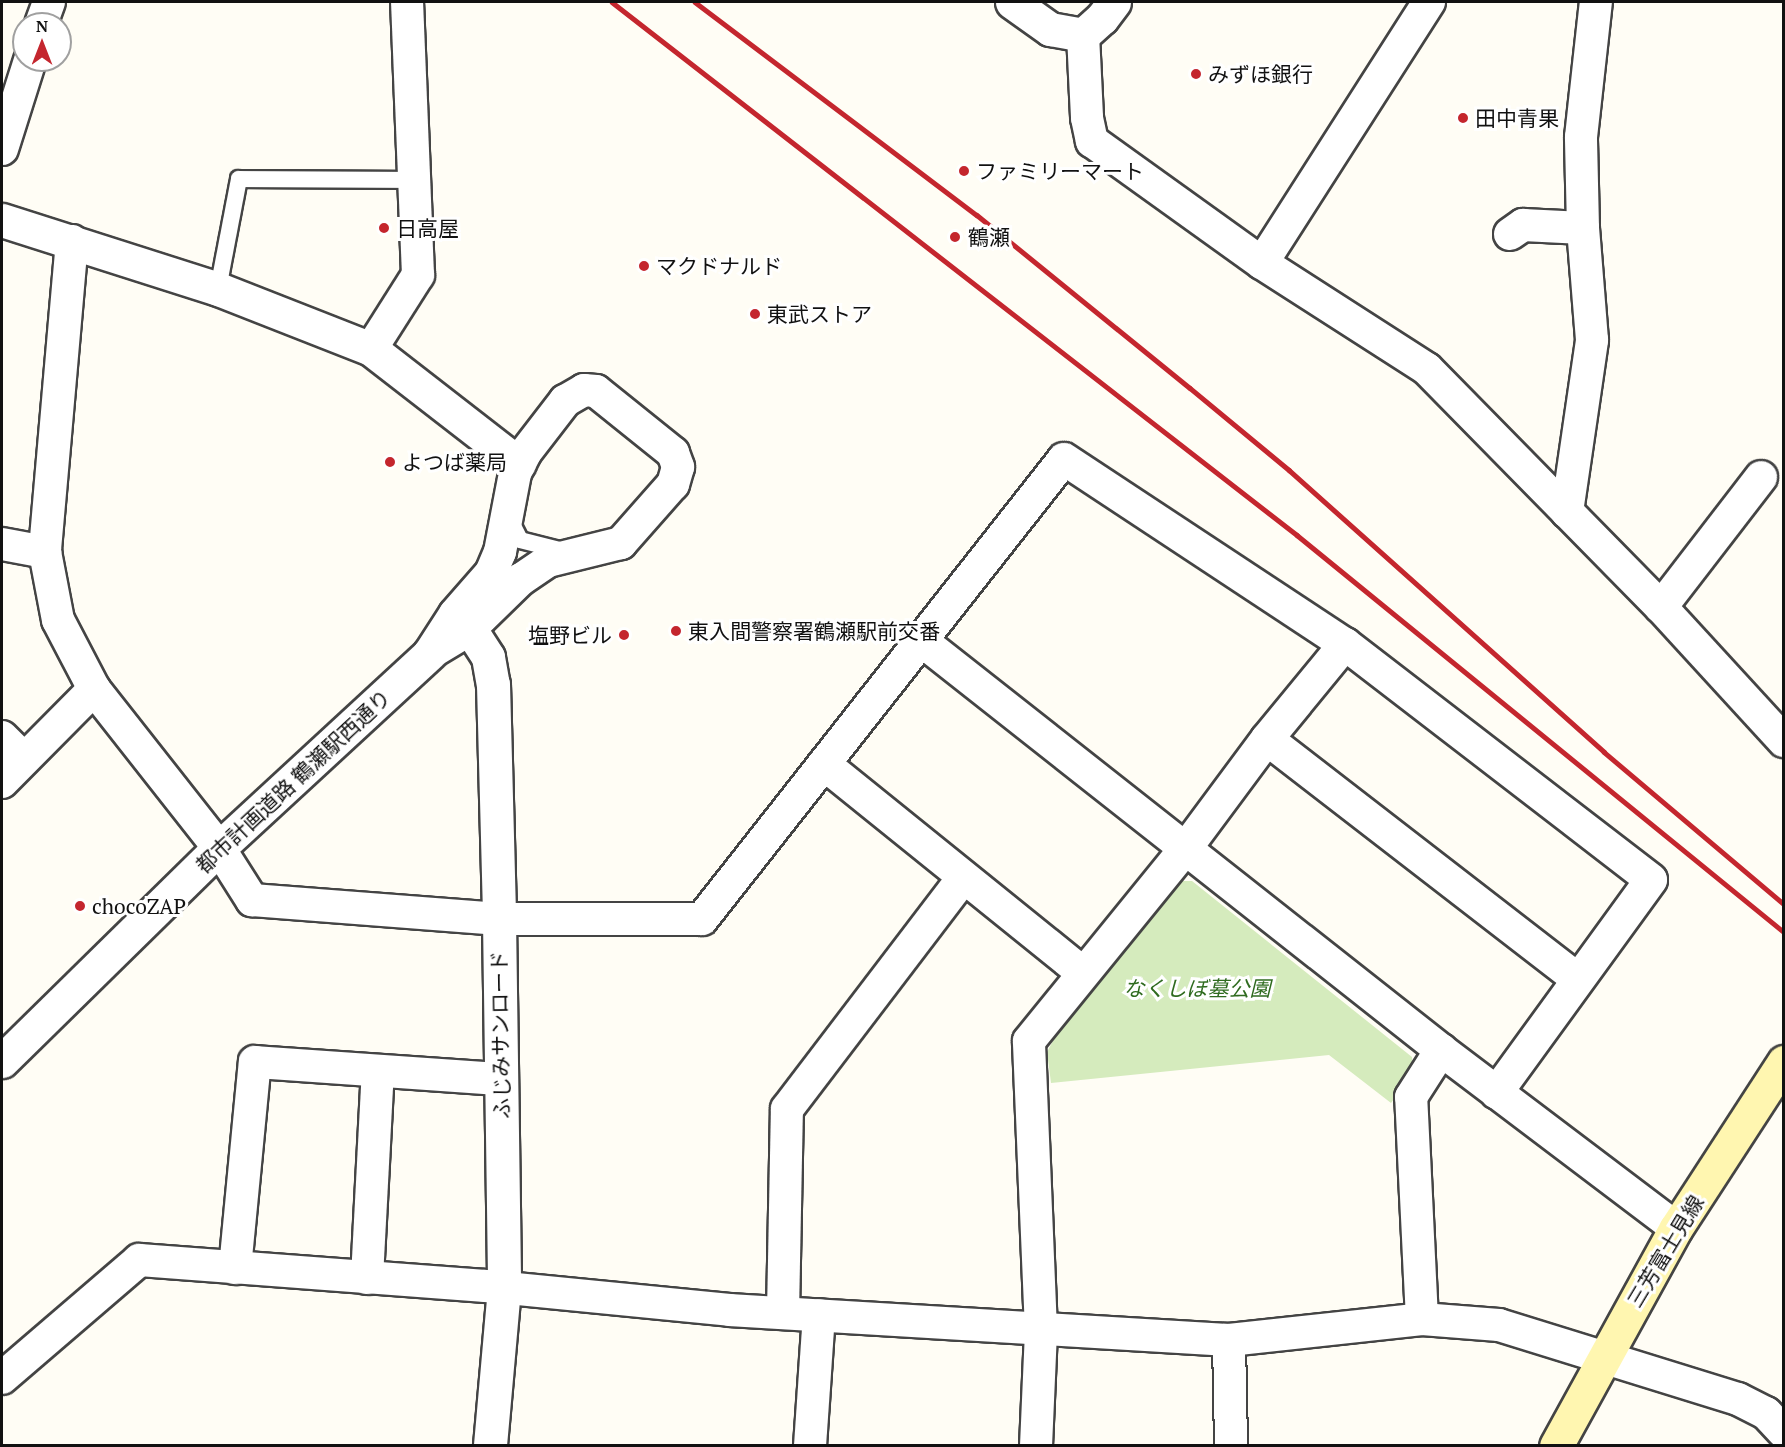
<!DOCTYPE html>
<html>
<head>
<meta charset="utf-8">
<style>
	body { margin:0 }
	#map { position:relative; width:1785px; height:1447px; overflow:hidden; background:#fffdf5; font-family:"PT Serif","Noto Sans JP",serif }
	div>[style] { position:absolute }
	.green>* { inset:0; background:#d5ebbd }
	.roads { filter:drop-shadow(2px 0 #444) drop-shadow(-2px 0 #444) drop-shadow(0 2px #444) drop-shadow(0 -2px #444) }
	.service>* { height:16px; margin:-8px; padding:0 8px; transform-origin:8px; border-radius:8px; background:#fff }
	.minor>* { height:32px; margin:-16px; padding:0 16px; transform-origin:16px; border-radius:16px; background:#fff }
	.tertiary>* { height:33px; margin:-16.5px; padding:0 16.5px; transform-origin:16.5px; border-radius:16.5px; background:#fff }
	.secondary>* { height:33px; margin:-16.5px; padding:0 16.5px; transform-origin:16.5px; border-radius:16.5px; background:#fff6b0 }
	.rail>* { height:4.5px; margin:-2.25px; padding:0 2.25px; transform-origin:2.25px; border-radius:2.25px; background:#c4262e }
	.dots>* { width:16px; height:16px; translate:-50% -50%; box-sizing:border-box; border:3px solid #fff; border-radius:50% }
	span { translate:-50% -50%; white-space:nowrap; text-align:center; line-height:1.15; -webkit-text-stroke:6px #fff; paint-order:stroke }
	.poi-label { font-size:21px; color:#111 }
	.left { translate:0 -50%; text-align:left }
	.right { translate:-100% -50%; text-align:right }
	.street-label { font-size:21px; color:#111 }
	.park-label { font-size:21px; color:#2f6b1f; font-style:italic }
	.frame { position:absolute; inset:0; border:3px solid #111; pointer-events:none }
	.north { position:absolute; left:12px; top:12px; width:60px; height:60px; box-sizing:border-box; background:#fff; border:2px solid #a0a0a0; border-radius:50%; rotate:0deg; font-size:16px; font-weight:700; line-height:24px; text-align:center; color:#111 }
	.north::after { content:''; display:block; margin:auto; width:21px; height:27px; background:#c4262e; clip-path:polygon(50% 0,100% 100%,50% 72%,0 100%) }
</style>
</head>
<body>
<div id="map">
	<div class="green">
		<i style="clip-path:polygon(1181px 881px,1192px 881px,1412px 1057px,1413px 1073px,1391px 1103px,1329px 1055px,1051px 1083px,1047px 1052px,1055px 1037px)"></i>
	</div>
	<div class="roads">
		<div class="service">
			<i style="left:218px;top:289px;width:112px;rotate:-79.2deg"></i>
			<i style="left:239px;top:179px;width:176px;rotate:0.3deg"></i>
			<i style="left:510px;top:520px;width:22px;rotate:63deg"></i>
			<i style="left:520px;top:540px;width:44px;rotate:14.3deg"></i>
		</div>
		<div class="minor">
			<i style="left:41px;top:24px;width:23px;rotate:-70deg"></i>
			<i style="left:1083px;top:35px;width:83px;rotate:87.2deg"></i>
			<i style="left:1087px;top:118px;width:24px;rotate:78deg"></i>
			<i style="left:1092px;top:141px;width:209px;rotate:35.7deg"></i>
			<i style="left:1262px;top:263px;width:196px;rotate:32.7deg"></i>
			<i style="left:1427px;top:369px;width:334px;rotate:45.5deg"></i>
			<i style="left:1661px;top:607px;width:182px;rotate:47.5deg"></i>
			<i style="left:2px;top:149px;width:93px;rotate:-72.5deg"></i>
			<i style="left:1510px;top:234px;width:16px;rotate:-35deg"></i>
			<i style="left:1523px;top:225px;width:60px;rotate:2.9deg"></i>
			<i style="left:72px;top:241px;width:312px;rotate:95deg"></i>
			<i style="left:45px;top:552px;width:69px;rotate:79.2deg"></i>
			<i style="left:58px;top:620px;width:78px;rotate:62.4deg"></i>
			<i style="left:94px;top:689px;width:202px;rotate:51.8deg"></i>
			<i style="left:219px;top:848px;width:62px;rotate:57.6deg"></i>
			<i style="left:252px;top:900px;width:248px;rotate:4.4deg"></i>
			<i style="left:499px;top:919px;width:203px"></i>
			<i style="left:702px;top:919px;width:585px;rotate:-51.8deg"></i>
			<i style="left:1064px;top:459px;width:336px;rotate:33.4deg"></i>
			<i style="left:1345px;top:644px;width:386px;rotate:37.6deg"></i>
			<i style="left:1651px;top:880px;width:263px;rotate:126deg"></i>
			<i style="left:1262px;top:263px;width:310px;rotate:-57.4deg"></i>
			<i style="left:371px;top:349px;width:88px;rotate:-57.6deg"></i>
			<i style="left:418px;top:275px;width:273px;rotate:-92.3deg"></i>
			<i style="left:584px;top:390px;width:12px;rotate:5deg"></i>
			<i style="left:596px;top:391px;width:99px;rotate:38.8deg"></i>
			<i style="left:673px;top:453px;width:15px;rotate:70deg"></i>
			<i style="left:678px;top:467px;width:18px;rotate:106deg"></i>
			<i style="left:673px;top:484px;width:79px;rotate:131.4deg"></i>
			<i style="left:621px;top:543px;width:75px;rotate:166.1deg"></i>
			<i style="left:548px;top:561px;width:32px;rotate:146deg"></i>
			<i style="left:521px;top:579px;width:71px;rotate:135.6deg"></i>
			<i style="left:470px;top:629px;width:47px;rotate:149deg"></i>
			<i style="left:430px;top:653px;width:46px;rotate:-57.3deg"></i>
			<i style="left:455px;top:614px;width:55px;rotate:-48.7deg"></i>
			<i style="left:491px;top:573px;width:23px;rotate:-67deg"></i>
			<i style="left:500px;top:552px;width:80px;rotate:-79.2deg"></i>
			<i style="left:515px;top:473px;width:22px;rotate:-63deg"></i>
			<i style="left:525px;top:453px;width:66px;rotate:-52.4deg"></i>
			<i style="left:565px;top:401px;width:22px;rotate:-30deg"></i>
			<i style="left:1567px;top:512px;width:174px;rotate:-81.7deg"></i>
			<i style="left:1592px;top:340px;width:112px;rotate:-94.6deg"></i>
			<i style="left:1583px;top:228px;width:91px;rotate:-91.3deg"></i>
			<i style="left:1581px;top:137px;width:136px;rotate:-83.7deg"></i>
			<i style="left:2px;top:544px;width:44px;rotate:10.5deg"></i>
			<i style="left:1661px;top:607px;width:164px;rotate:-52.4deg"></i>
			<i style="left:922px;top:641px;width:661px;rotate:38.24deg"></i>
			<i style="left:1441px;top:1050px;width:295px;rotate:37.1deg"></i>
			<i style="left:2px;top:737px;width:31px;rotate:45deg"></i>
			<i style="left:1267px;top:739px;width:123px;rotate:-50.6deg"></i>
			<i style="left:824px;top:764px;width:331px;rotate:38.9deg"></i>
			<i style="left:2px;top:782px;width:131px;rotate:-45.3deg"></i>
			<i style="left:235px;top:1268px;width:207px;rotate:-84.5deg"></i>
			<i style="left:255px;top:1062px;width:246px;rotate:4deg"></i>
			<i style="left:367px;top:1278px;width:207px;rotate:-87deg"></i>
			<i style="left:783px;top:1313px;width:204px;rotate:-88.9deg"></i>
			<i style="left:787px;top:1109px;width:290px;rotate:-52.7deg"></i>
			<i style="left:1422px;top:1319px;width:222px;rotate:-92.8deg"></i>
			<i style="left:1411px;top:1097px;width:56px;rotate:-57.4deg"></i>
			<i style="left:1229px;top:1340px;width:106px;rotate:88.9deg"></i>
			<i style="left:2px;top:1378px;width:181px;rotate:-40.7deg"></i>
			<i style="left:139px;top:1260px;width:348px;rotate:4.3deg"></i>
			<i style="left:486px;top:1286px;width:244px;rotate:5.6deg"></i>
			<i style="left:729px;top:1310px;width:501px;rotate:3.43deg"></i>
			<i style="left:1229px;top:1340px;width:194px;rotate:-6.2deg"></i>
			<i style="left:1422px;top:1319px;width:77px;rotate:4.5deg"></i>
			<i style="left:1499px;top:1325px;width:250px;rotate:17.2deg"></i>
			<i style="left:1738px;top:1399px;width:31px;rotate:27deg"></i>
			<i style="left:1766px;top:1413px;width:26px;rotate:47deg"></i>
			<i style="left:810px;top:1446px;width:131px;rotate:-86.1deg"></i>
			<i style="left:1036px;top:1446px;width:116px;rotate:-87.5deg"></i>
			<i style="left:1041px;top:1330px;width:289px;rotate:-92.4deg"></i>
			<i style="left:1029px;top:1041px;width:249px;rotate:-50.9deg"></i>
			<i style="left:1186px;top:848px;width:136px;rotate:-53.4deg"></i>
			<i style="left:1267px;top:739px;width:393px;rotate:37.7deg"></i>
		</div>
		<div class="tertiary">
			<i style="left:1012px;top:2px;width:47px;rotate:35.4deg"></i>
			<i style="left:1050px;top:29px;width:34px;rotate:10deg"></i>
			<i style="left:1083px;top:35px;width:25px;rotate:-42deg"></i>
			<i style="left:1102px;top:18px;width:20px;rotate:-53deg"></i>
			<i style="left:2px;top:220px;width:227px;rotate:17.7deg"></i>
			<i style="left:218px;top:289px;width:164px;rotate:21.4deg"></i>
			<i style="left:371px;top:349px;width:187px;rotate:37.8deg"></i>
			<i style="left:470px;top:629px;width:33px;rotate:57deg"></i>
			<i style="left:488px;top:657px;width:27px;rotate:80deg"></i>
			<i style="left:493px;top:684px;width:235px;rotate:88.5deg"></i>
			<i style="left:499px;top:919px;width:369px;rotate:89.2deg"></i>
			<i style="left:504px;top:1288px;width:159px;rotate:95.1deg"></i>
			<i style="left:2px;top:1061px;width:304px;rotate:-44.5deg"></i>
			<i style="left:219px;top:848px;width:287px;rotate:-42.7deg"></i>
		</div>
		<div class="secondary">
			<i style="left:1556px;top:1446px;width:249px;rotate:-61.2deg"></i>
			<i style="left:1676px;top:1228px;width:198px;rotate:-57deg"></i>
		</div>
	</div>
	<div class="rail">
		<i style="left:612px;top:2px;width:868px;rotate:37.89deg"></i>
		<i style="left:1297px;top:535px;width:628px;rotate:39.19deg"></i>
		<i style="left:695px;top:2px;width:353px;rotate:37.1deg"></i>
		<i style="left:977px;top:215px;width:274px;rotate:39.1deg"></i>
		<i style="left:1190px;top:388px;width:129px;rotate:39.6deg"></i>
		<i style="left:1289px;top:470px;width:423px;rotate:41.8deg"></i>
		<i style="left:1604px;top:752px;width:236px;rotate:40.2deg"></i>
	</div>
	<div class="dots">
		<i style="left:1196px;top:74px;background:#c4262e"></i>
		<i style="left:1463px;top:118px;background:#c4262e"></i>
		<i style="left:964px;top:171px;background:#c4262e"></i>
		<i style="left:384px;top:228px;background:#c4262e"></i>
		<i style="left:955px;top:237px;background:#c4262e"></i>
		<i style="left:644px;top:266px;background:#c4262e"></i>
		<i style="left:755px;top:314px;background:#c4262e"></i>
		<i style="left:390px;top:462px;background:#c4262e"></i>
		<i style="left:676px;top:631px;background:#c4262e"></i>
		<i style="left:624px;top:635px;background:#c4262e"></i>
		<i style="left:80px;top:906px;background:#c4262e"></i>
	</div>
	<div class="poi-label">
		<span class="left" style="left:1208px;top:74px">みずほ銀行</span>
		<span class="left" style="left:1475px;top:118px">田中青果</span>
		<span class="left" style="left:976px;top:171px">ファミリーマート</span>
		<span class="left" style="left:396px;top:228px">日高屋</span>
		<span class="left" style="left:968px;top:237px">鶴瀬</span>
		<span class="left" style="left:656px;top:266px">マクドナルド</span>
		<span class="left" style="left:767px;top:314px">東武ストア</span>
		<span class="left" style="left:402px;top:462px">よつば薬局</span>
		<span class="left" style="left:688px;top:631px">東入間警察署鶴瀬駅前交番</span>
		<span class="right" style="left:612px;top:635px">塩野ビル</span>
		<span class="left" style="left:92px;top:906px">chocoZAP</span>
	</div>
	<div class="street-label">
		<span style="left:293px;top:781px;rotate:-43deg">都市計画道路 鶴瀬駅西通り</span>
		<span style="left:500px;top:1035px;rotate:-91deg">ふじみサンロード</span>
		<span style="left:1665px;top:1251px;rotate:-59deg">三芳富士見線</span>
	</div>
	<div class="park-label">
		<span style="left:1197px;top:988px">なくしぼ墓公園</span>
	</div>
	<div class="frame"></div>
	<div class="north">N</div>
</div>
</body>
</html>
